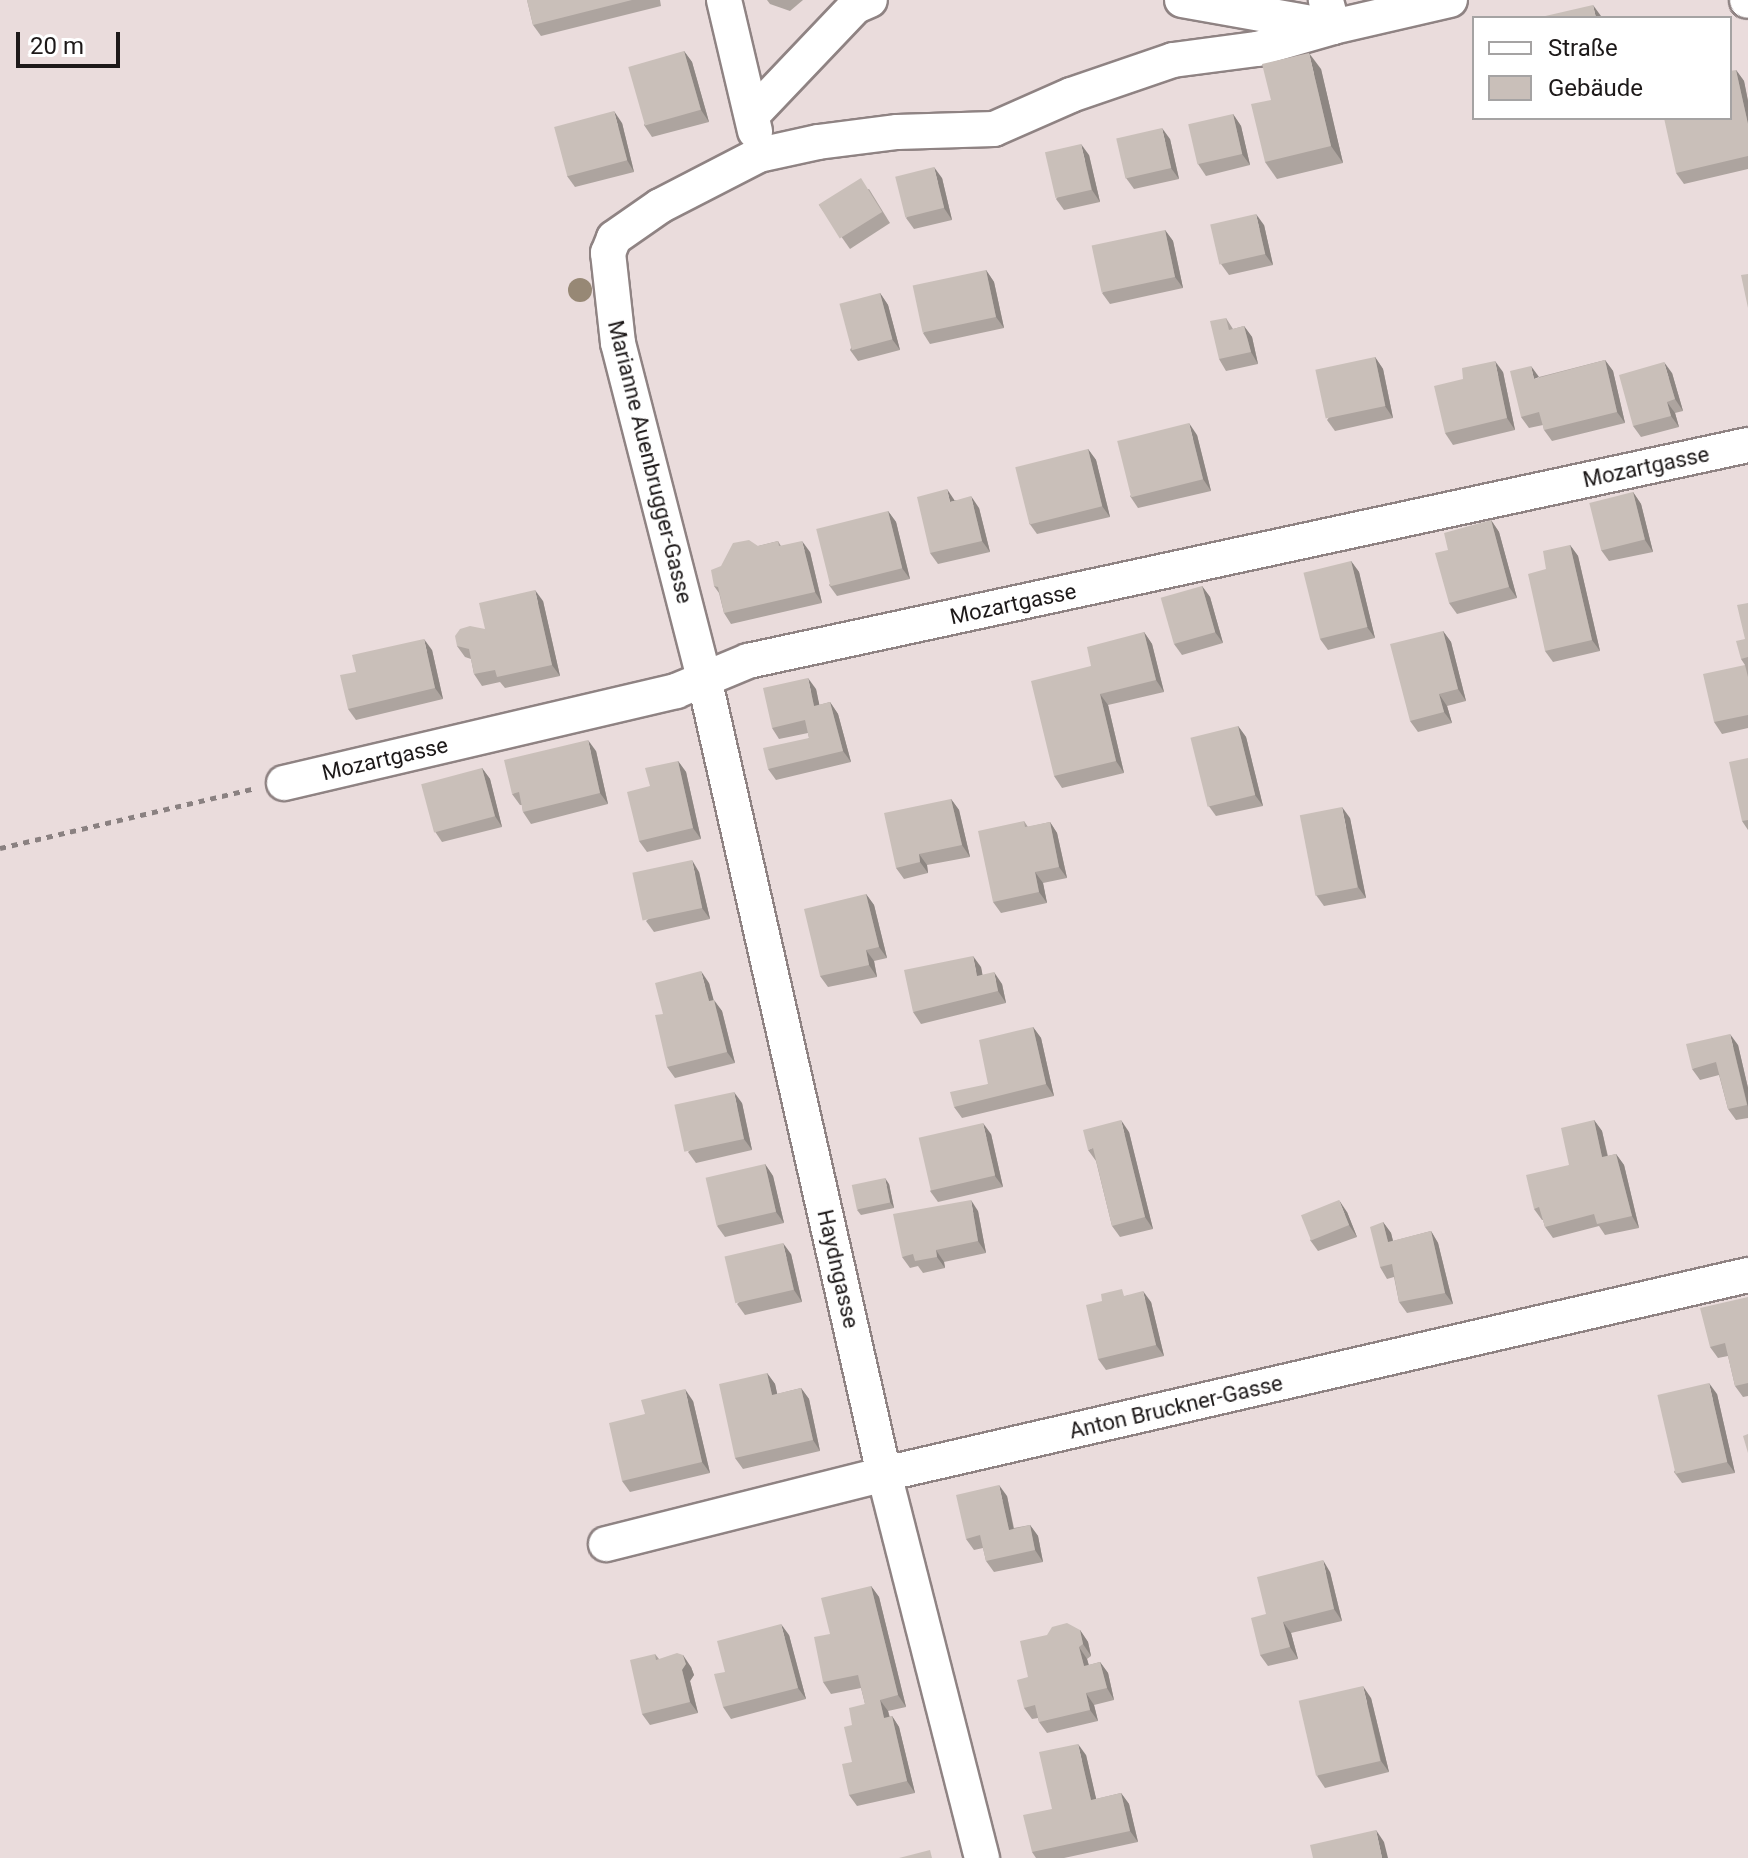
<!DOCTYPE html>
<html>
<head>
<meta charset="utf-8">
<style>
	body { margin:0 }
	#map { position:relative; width:1748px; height:1858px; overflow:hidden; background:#eadcdc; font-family:Roboto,sans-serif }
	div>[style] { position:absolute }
	.path>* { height:5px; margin-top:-2.5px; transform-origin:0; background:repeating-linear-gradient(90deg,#8a8181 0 6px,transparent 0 12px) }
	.roads { filter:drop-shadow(2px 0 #8f8383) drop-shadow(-2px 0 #8f8383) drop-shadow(0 2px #8f8383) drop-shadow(0 -2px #8f8383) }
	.minor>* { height:34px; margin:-17px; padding:0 17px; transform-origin:17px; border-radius:17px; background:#fff }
	.trees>* { width:24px; height:24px; margin:-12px; border-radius:50%; background:#978875 }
	.wall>* { inset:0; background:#ada49f }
	.shaded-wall>* { inset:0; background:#8d8682 }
	.building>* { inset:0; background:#c9bfb9; transform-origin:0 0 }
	span { translate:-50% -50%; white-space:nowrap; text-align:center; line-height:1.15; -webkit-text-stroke:6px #fff; paint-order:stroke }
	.street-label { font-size:22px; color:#1d1919 }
	.legend { position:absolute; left:1472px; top:16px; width:260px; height:104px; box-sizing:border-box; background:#fff; border:2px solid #a5a3a3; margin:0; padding:10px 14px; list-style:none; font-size:24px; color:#1d1919 }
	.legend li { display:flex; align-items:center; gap:16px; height:40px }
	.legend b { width:40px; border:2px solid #a5a3a3 }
	.scale { position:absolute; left:16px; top:32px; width:104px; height:36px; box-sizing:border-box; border:4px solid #1d1919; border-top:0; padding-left:10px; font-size:24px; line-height:28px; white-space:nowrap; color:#1d1919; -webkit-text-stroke:6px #fff; paint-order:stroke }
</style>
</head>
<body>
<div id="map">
	<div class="path">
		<i style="left:0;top:848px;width:259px;rotate:-13.2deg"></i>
	</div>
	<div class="roads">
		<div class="minor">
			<i style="left:724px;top:0;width:135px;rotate:76.7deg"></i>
			<i style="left:1182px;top:0;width:153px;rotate:10.1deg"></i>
			<i style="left:1333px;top:27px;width:28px;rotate:-105deg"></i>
			<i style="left:1747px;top:0;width:1px;rotate:45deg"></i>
			<i style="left:753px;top:114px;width:149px;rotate:-46.4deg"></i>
			<i style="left:856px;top:6px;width:15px;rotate:-23deg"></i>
			<i style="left:284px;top:783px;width:403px;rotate:-13.2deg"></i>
			<i style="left:676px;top:691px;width:78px;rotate:-22.6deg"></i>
			<i style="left:748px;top:661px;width:1023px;rotate:-12.19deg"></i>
			<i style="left:606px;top:1544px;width:287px;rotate:-14.1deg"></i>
			<i style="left:884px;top:1474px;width:887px;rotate:-12.97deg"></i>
			<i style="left:982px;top:1858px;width:396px;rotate:-104.3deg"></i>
			<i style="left:884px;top:1474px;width:816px;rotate:-102.74deg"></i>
			<i style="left:704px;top:678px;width:346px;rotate:-104.4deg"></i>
			<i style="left:618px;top:343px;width:91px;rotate:-96.3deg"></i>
			<i style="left:608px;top:253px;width:16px;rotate:-68deg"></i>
			<i style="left:614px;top:238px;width:56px;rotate:-34.8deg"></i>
			<i style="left:660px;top:206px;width:111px;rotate:-27.3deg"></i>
			<i style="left:759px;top:155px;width:60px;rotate:-12.4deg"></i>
			<i style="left:818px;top:142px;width:80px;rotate:-7.2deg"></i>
			<i style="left:897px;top:132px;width:97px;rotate:-1.8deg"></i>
			<i style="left:994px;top:129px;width:84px;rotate:-23.8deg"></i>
			<i style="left:1071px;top:95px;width:108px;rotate:-18.9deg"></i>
			<i style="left:1173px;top:60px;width:85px;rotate:-7.5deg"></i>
			<i style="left:1257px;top:49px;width:79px;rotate:-16.1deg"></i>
			<i style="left:1333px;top:27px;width:120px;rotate:-13deg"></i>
		</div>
	</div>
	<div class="trees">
		<i style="left:580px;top:290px"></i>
	</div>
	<div class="wall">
		<i style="clip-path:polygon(527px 0,660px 0,661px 6px,541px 36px,533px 25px)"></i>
		<i style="clip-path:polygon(767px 0,803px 0,790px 11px,770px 4px)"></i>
		<i style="clip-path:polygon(684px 51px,692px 62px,709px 122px,652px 137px,644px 125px)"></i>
		<i style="clip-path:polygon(1321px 69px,1343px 163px,1277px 179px,1265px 162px,1271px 100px)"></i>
		<i style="clip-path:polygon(1736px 70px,1744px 81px,1748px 101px,1748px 169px,1684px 184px,1676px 173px)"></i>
		<i style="clip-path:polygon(1233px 114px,1241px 126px,1250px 165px,1206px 176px,1198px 164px)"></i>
		<i style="clip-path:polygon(622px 123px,634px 172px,575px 187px,567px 176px)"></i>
		<i style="clip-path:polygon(1170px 139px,1179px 179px,1134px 189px,1126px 178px)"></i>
		<i style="clip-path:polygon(1089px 155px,1100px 202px,1064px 210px,1056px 199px)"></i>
		<i style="clip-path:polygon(942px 178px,952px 220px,914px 229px,906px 218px)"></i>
		<i style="clip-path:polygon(869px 189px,890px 223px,850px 249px,819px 205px)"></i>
		<i style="clip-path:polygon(1264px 225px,1273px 265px,1229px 275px,1221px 264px)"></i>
		<i style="clip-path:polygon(1165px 230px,1173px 241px,1183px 288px,1110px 304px,1102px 293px)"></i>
		<i style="clip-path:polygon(986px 270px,994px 282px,1004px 328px,930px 344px,923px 333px)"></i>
		<i style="clip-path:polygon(880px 293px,888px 305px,900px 350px,858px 361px,850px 350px)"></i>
		<i style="clip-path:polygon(1226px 318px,1233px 329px,1244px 326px,1252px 337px,1258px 364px,1226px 371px,1219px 359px)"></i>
		<i style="clip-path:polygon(1375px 357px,1383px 369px,1393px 418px,1335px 431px,1327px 420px)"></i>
		<i style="clip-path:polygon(1605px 360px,1613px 371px,1625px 423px,1552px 441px,1544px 430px,1543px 425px,1529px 428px,1521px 417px,1539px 377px)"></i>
		<i style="clip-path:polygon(1503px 372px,1515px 430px,1453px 445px,1445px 433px)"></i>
		<i style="clip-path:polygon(1672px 373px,1683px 411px,1675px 413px,1679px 427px,1641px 437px,1633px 426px)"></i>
		<i style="clip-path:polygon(1197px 435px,1211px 491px,1138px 508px,1130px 496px)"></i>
		<i style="clip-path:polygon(1088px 449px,1096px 460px,1110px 517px,1037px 534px,1029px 523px)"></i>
		<i style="clip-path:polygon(1633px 492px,1641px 504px,1653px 552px,1609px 561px,1601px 550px)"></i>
		<i style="clip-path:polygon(955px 500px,979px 508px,990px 552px,938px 564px,930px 553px)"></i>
		<i style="clip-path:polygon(888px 511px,896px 522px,910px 579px,837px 596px,829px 585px)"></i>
		<i style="clip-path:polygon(1491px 520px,1499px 532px,1517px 598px,1457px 614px,1449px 603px,1448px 550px)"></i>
		<i style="clip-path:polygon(778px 541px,781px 546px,810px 552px,822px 603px,731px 624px,724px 613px,719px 593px,714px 586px,758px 546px)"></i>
		<i style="clip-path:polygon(1570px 545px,1578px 556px,1600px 651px,1553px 662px,1545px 651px,1546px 569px)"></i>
		<i style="clip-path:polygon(1351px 561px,1359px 572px,1375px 638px,1328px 650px,1320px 639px)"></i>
		<i style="clip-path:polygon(1202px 586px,1210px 597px,1223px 643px,1182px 655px,1174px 644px)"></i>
		<i style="clip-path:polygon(543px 601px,560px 676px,505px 688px,500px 682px,482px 686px,474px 674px,471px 659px,465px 657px,457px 646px,485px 629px)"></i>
		<i style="clip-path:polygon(1748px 603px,1748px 728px,1722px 734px,1714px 722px,1745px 665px,1741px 659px,1745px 639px)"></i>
		<i style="clip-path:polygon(1443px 631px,1451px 642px,1466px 701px,1447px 706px,1452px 723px,1418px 732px,1410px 721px)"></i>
		<i style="clip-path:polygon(1144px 632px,1152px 644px,1164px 692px,1108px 705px,1124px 773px,1062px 788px,1054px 776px,1091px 666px)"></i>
		<i style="clip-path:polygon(432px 650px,443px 699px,356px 720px,348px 709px,356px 672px)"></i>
		<i style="clip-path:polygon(816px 689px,819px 705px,830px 702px,838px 714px,851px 762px,776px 780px,768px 769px,809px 738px,808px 733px,779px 739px,772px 728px)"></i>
		<i style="clip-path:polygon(1238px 726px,1246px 737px,1263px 806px,1216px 816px,1208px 805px)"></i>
		<i style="clip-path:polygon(596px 751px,608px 804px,531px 824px,523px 812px,522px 805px,520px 805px,512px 794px)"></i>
		<i style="clip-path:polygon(1748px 758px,1748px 830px,1742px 821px)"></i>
		<i style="clip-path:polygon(678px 761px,686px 772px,701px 839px,647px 852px,639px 841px,650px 786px)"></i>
		<i style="clip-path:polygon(482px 768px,490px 779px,502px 827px,442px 842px,434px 830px)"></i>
		<i style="clip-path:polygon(951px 799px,959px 810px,970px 857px,927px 865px,928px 873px,904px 879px,896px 868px)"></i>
		<i style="clip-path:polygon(1350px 818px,1366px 898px,1324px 906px,1316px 895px)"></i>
		<i style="clip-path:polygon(1024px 821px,1028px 827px,1050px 822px,1057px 833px,1067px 878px,1043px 883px,1047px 903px,1001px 913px,993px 902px)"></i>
		<i style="clip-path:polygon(699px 872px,710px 919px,654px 932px,646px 921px)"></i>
		<i style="clip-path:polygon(866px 894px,874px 905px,887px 958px,874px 961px,877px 977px,828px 987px,820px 976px)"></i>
		<i style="clip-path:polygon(981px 967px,982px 975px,1002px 984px,1006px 1003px,921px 1024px,913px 1012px)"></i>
		<i style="clip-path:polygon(709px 983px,713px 1000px,722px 1011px,735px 1063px,675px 1078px,667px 1067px,663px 1014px)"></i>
		<i style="clip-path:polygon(1033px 1027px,1041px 1038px,1054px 1096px,962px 1118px,954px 1107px,988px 1084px)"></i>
		<i style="clip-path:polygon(1738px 1045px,1748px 1088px,1748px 1118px,1736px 1120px,1728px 1109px,1719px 1075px,1700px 1080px,1692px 1069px)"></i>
		<i style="clip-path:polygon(742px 1103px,752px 1150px,696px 1163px,688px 1152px)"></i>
		<i style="clip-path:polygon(1594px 1120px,1602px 1131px,1608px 1156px,1616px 1154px,1624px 1165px,1639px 1228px,1605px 1235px,1599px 1226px,1553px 1238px,1545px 1227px,1543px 1220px,1542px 1220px,1534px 1209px,1569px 1165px)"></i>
		<i style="clip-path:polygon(1129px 1132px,1153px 1229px,1120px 1237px,1112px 1226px,1096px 1161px,1088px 1150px)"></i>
		<i style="clip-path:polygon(991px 1134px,1003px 1187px,938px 1202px,930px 1191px)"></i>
		<i style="clip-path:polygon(765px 1164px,773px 1176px,784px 1223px,725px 1237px,717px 1226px)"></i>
		<i style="clip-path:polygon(889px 1184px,894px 1208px,861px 1215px,857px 1210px)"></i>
		<i style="clip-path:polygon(978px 1211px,986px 1253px,944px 1262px,945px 1268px,923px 1273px,918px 1266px,910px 1268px,902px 1257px)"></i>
		<i style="clip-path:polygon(1347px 1212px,1357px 1237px,1318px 1251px,1310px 1240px)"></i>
		<i style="clip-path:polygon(1383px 1222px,1391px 1233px,1393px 1241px,1431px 1231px,1438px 1243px,1453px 1304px,1407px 1313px,1399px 1302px,1394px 1277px,1387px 1279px,1380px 1267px)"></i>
		<i style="clip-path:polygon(791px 1254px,802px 1302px,745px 1315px,737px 1304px)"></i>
		<i style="clip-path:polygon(1127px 1295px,1151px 1302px,1164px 1356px,1106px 1370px,1098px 1359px)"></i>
		<i style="clip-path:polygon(1748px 1297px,1748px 1396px,1743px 1397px,1735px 1386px,1728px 1356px,1718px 1358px,1710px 1347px)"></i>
		<i style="clip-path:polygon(767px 1373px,775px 1384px,777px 1394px,801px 1388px,809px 1399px,820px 1451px,743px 1469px,735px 1458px)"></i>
		<i style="clip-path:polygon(1717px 1394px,1735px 1473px,1682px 1483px,1674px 1472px)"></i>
		<i style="clip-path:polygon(693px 1401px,710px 1473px,630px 1492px,622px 1481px,645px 1414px)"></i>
		<i style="clip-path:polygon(1007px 1496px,1014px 1528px,1030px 1525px,1038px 1536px,1043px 1562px,994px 1572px,986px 1561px,983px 1548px,974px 1550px,966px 1539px)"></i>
		<i style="clip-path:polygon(1330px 1572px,1342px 1621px,1291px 1633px,1298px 1659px,1268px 1666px,1260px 1655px,1266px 1614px)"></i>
		<i style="clip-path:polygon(871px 1586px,879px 1597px,906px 1707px,888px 1711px,890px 1717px,892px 1716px,899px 1727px,915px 1793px,857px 1806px,849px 1795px,852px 1762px,852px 1725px,865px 1704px,861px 1688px,831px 1694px,823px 1682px,830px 1634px)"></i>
		<i style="clip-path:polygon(1080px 1630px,1088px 1642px,1091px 1656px,1087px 1659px,1089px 1665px,1100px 1662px,1108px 1673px,1114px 1700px,1094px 1705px,1098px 1721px,1047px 1733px,1039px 1722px,1038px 1718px,1032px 1719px,1024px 1708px,1028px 1677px)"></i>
		<i style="clip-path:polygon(789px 1635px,806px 1699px,731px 1719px,723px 1707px,725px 1672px)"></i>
		<i style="clip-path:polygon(655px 1654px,659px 1659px,691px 1667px,694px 1675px,690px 1681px,698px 1713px,650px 1725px,642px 1714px)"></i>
		<i style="clip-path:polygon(1371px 1698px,1389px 1772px,1325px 1788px,1317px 1776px)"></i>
		<i style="clip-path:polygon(1086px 1755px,1096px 1799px,1121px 1793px,1129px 1804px,1138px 1842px,1064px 1858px,1036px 1858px,1032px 1852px,1052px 1809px)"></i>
	</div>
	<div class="shaded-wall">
		<i style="clip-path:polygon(1593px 5px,1601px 16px,1601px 18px,1596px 18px)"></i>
		<i style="clip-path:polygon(684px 51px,692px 62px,709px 122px,701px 110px)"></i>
		<i style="clip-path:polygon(1309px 53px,1321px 69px,1343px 163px,1331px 146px)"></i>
		<i style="clip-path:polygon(1736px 70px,1744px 81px,1748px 101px,1748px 124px)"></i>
		<i style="clip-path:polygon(614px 111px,622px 123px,634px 172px,627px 160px)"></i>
		<i style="clip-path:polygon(1233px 114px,1241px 126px,1250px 165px,1242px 154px)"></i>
		<i style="clip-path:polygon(1162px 128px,1170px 139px,1179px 179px,1171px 168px)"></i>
		<i style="clip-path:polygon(1081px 144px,1089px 155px,1100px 202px,1092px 190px)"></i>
		<i style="clip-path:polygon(934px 167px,942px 178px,952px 220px,944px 208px)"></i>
		<i style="clip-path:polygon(1256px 214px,1264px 225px,1273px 265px,1265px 254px)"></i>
		<i style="clip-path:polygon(1165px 230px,1173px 241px,1183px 288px,1175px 277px)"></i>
		<i style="clip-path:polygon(986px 270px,994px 282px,1004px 328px,996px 317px)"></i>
		<i style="clip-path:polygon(880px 293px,888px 305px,900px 350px,892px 339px)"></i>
		<i style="clip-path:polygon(1244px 326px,1252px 337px,1258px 364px,1251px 352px)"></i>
		<i style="clip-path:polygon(1375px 357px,1383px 369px,1393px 418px,1385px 406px)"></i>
		<i style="clip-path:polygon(1605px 360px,1613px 371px,1625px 423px,1617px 412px)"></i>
		<i style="clip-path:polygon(1495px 361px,1503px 372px,1515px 430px,1507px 418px)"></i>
		<i style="clip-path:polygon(1664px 362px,1672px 373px,1683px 411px,1675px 399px)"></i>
		<i style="clip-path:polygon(1531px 366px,1539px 377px,1534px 379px)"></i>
		<i style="clip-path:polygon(1667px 402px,1675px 413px,1679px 427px,1671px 416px)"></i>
		<i style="clip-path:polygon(1189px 423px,1197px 435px,1211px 491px,1203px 479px)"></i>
		<i style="clip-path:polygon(1088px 449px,1096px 460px,1110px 517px,1102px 506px)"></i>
		<i style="clip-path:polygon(947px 489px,955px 501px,950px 502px)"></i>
		<i style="clip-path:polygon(1633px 492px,1641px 504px,1653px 552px,1645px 540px)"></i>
		<i style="clip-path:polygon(971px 496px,979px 508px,990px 552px,982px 541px)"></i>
		<i style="clip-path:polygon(888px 511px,896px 522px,910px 579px,902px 568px)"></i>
		<i style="clip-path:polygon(1491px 520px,1499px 532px,1517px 598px,1509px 587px)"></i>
		<i style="clip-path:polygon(802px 541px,810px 552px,822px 603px,815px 592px)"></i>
		<i style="clip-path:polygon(1570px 545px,1578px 556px,1600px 651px,1592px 640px)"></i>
		<i style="clip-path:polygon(1351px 561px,1359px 572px,1375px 638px,1367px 627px)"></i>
		<i style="clip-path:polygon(1202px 586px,1210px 597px,1223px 643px,1215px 632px)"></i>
		<i style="clip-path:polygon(535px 590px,543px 601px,560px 676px,552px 665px)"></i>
		<i style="clip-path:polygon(1443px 631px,1451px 642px,1466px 701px,1458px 689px)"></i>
		<i style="clip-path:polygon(1144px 632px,1152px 644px,1164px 692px,1156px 680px)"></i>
		<i style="clip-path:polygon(424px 639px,432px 650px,443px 699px,435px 688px)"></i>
		<i style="clip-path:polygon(808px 678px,816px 689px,822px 717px,814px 706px)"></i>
		<i style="clip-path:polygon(1100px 694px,1108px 705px,1124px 773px,1116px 761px)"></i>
		<i style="clip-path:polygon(1439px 694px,1447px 706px,1452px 723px,1444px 712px)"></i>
		<i style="clip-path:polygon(830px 702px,838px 714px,851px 762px,843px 751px)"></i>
		<i style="clip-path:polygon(1238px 726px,1246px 737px,1263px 806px,1255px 795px)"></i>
		<i style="clip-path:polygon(588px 740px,596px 751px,608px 804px,600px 793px)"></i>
		<i style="clip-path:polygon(678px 761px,686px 772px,701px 839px,693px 828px)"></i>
		<i style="clip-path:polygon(482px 768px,490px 779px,502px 827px,495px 816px)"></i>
		<i style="clip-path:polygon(951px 799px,959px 810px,970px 857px,962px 845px)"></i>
		<i style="clip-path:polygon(1342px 807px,1350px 818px,1366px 898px,1358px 887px)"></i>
		<i style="clip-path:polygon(1050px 822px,1057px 833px,1067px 878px,1059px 867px)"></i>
		<i style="clip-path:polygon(919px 854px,927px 865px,928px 873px,920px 862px)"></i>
		<i style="clip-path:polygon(692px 860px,699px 872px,710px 919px,702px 908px)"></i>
		<i style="clip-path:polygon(1035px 872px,1043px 883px,1047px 903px,1039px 892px)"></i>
		<i style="clip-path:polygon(866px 894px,874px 905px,887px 958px,879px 947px)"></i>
		<i style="clip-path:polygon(866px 950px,874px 961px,877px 977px,869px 965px)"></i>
		<i style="clip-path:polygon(973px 956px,981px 967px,985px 987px,977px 976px)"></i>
		<i style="clip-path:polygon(701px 971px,709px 983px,717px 1012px,709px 1001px)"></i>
		<i style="clip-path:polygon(994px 972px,1002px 984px,1006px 1003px,998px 991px)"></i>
		<i style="clip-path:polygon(714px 1000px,722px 1011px,735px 1063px,727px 1052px)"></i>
		<i style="clip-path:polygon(1033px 1027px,1041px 1038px,1054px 1096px,1046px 1084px)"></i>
		<i style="clip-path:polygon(1730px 1034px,1738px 1045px,1748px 1088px,1748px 1107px)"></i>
		<i style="clip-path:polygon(734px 1092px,742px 1103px,752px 1150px,744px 1139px)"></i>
		<i style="clip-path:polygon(1121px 1120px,1129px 1132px,1153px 1229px,1145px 1217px)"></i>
		<i style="clip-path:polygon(1594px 1120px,1602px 1131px,1610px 1168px,1602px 1157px)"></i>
		<i style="clip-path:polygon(983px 1123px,991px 1134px,1003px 1187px,995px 1176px)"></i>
		<i style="clip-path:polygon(1616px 1154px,1624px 1165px,1639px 1228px,1632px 1216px)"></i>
		<i style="clip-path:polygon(765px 1164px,773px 1176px,784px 1223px,776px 1212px)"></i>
		<i style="clip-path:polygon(885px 1178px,889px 1184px,894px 1208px,890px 1202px)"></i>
		<i style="clip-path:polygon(971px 1200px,978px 1211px,986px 1253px,978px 1241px)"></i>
		<i style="clip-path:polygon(1339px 1200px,1347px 1212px,1357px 1237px,1349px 1225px)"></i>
		<i style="clip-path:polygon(1383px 1222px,1391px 1233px,1396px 1253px,1388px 1242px)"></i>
		<i style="clip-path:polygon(1431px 1231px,1438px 1243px,1453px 1304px,1445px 1293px)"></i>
		<i style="clip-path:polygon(783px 1243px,791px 1254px,802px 1302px,794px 1290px)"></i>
		<i style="clip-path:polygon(936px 1250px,944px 1262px,945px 1268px,937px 1257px)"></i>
		<i style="clip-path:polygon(1143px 1291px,1151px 1302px,1164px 1356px,1156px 1345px)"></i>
		<i style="clip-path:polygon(767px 1373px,775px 1384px,780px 1406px,772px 1395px)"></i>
		<i style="clip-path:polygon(1709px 1383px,1717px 1394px,1735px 1473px,1727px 1462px)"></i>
		<i style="clip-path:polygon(801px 1388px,809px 1399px,820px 1451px,813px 1440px)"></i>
		<i style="clip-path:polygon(685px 1389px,693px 1401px,710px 1473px,702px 1462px)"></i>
		<i style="clip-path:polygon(999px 1485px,1007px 1496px,1016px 1541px,1009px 1530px)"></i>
		<i style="clip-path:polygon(1030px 1525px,1038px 1536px,1043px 1562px,1035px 1550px)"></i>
		<i style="clip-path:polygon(1323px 1560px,1330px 1572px,1342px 1621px,1334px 1609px)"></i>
		<i style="clip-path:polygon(871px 1586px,879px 1597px,906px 1707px,898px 1695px)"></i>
		<i style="clip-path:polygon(1283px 1622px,1291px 1633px,1298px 1659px,1290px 1647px)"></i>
		<i style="clip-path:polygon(781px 1624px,789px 1635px,806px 1699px,798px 1688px)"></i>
		<i style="clip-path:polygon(1080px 1630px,1088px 1642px,1091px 1656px,1083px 1644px)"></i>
		<i style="clip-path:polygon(1079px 1647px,1087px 1659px,1092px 1678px,1084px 1666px)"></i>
		<i style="clip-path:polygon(683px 1655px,691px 1667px,694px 1675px,690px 1681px,698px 1713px,690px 1702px,682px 1670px)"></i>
		<i style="clip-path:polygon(1100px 1662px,1108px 1673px,1114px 1700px,1107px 1688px)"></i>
		<i style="clip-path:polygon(1363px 1686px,1371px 1698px,1389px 1772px,1381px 1761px)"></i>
		<i style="clip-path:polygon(1086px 1693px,1094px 1705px,1098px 1721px,1090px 1710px)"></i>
		<i style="clip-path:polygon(880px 1700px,888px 1711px,892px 1729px,884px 1718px)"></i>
		<i style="clip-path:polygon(892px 1716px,899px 1727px,915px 1793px,907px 1781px)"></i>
		<i style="clip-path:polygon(1078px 1744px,1086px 1755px,1099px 1811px,1091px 1800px)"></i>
		<i style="clip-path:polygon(1121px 1793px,1129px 1804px,1138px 1842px,1130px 1831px)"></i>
		<i style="clip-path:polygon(1376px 1830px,1384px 1842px,1388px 1858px,1382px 1858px)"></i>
	</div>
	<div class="building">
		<i style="clip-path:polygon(527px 0,632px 0,533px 25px)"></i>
		<i style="clip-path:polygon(1593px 5px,1596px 18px,1541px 17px)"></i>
		<i style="left:684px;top:51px;width:61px;height:58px;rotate:74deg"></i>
		<i style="clip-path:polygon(1309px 53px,1331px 146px,1265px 162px,1251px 104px,1271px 100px,1262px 64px)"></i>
		<i style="clip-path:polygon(1736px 70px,1748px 124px,1748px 156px,1676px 173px,1664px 118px,1730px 118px,1730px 71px)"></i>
		<i style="left:614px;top:111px;width:51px;height:62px;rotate:75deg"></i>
		<i style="left:1233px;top:114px;width:41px;height:46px;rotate:77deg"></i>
		<i style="left:1162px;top:128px;width:41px;height:47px;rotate:77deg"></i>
		<i style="left:1081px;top:144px;width:47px;height:37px;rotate:77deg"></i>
		<i style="left:934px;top:167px;width:42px;height:40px;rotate:76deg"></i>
		<i style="left:861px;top:178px;width:40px;height:50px;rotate:58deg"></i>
		<i style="left:1256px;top:214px;width:41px;height:47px;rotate:77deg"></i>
		<i style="left:1165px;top:230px;width:48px;height:75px;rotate:78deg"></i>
		<i style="left:986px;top:270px;width:48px;height:75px;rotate:78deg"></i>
		<i style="clip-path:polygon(1748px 274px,1748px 308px,1741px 275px)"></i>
		<i style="left:880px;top:293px;width:48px;height:42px;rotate:75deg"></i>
		<i style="clip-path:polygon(1226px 318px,1229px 330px,1244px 326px,1251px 352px,1219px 359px,1210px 321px)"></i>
		<i style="left:1375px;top:357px;width:50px;height:61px;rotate:78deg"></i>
		<i style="clip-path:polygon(1605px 360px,1617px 412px,1544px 430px,1539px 412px,1521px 417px,1510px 371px,1531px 366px,1534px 379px)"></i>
		<i style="clip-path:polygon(1495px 361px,1507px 418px,1445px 433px,1434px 386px,1463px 379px,1462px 368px)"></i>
		<i style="clip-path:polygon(1664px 362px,1675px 399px,1667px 402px,1671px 416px,1633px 426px,1619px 375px)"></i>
		<i style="left:1189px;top:423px;width:58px;height:74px;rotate:76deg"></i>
		<i style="left:1088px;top:449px;width:59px;height:75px;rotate:76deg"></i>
		<i style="clip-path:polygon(947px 489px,950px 502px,971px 496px,982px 541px,930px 553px,917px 497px)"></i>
		<i style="left:1633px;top:492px;width:49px;height:45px;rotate:76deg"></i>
		<i style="left:888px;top:511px;width:59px;height:74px;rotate:76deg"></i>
		<i style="clip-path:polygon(1491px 520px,1509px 587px,1449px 603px,1435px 553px,1448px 550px,1444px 533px)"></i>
		<i style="clip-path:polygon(749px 540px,758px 546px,778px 541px,779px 546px,802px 541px,815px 592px,724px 613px,718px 587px,714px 586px,711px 570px,721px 566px,733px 543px)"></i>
		<i style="clip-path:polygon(1570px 545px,1592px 640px,1545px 651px,1528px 574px,1546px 569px,1543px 551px)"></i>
		<i style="left:1351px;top:561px;width:68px;height:49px;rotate:76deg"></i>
		<i style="left:1202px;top:586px;width:48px;height:43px;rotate:74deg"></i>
		<i style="clip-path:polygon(535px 590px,552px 665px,497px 677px,495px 670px,474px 674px,469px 649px,457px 646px,455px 636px,460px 629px,470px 626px,485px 629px,479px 603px)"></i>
		<i style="clip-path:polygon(1748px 603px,1748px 657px,1741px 659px,1736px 641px,1745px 639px,1737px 605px)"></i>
		<i style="clip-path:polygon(1443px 631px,1458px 689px,1439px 694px,1444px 712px,1410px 721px,1390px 644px)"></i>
		<i style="clip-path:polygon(1144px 632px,1156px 680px,1100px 694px,1116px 761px,1054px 776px,1031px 681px,1091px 666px,1087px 647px)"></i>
		<i style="clip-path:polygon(424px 639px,435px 688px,348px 709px,340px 675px,356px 672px,352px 655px)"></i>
		<i style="clip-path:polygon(1745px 665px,1748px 677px,1748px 715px,1714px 722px,1703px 674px)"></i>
		<i style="clip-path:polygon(808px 678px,814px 706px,830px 702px,843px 751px,768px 769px,763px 748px,809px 738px,805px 720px,772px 728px,763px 688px)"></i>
		<i style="left:1238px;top:726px;width:71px;height:49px;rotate:76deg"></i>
		<i style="clip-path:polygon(588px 740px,600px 793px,523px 812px,519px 792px,512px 794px,504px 760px)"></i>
		<i style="clip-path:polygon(1748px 758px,1748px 820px,1742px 821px,1729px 762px)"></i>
		<i style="clip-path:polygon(678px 761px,693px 828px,639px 841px,627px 792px,650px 786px,645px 768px)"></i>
		<i style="left:482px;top:768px;width:50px;height:63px;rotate:75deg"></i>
		<i style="clip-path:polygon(951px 799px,962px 845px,919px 854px,920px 862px,896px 868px,884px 813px)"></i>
		<i style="left:1342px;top:807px;width:82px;height:43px;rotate:79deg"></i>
		<i style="clip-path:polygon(1024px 821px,1025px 827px,1050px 822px,1059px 867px,1035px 872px,1039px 892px,993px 902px,978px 831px)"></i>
		<i style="left:692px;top:860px;width:49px;height:61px;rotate:78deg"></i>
		<i style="clip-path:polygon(866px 894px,879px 947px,866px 950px,869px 965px,820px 976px,804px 909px)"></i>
		<i style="clip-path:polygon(973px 956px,977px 976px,994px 972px,998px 991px,913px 1012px,904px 970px)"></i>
		<i style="clip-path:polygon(701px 971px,709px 1001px,714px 1000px,727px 1052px,667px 1067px,655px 1015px,663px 1014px,655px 983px)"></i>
		<i style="clip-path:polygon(1033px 1027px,1046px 1084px,954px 1107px,950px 1092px,988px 1084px,979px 1040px)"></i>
		<i style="clip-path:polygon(1730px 1034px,1747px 1105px,1728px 1109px,1716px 1062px,1692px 1069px,1686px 1044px)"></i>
		<i style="left:734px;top:1092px;width:48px;height:61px;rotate:78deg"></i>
		<i style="clip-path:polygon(1121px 1120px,1145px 1217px,1112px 1226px,1093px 1148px,1088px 1150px,1083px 1130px)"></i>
		<i style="clip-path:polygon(1594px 1120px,1602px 1157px,1616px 1154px,1632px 1216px,1597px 1224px,1594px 1214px,1545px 1227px,1539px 1207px,1534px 1209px,1526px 1175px,1569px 1165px,1561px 1128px)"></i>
		<i style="left:983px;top:1123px;width:54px;height:66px;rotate:77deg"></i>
		<i style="left:765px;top:1164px;width:49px;height:61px;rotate:77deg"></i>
		<i style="left:885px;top:1178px;width:25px;height:34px;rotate:78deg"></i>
		<i style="clip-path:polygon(971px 1200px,978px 1241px,936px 1250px,937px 1257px,915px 1261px,913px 1254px,902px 1257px,893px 1214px)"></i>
		<i style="left:1339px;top:1200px;width:27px;height:41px;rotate:68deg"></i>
		<i style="clip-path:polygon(1383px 1222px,1388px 1242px,1431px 1231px,1445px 1293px,1399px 1302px,1392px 1264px,1380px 1267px,1370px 1227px)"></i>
		<i style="left:783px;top:1243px;width:48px;height:60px;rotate:77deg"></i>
		<i style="clip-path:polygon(1122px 1289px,1124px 1296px,1143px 1291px,1156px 1345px,1098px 1359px,1086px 1305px,1102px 1301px,1101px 1294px)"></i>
		<i style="clip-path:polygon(1748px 1297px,1748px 1383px,1735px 1386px,1725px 1343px,1710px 1347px,1700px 1308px)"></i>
		<i style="clip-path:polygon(767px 1373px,772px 1395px,801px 1388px,813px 1440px,735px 1458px,719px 1384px)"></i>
		<i style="left:1709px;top:1383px;width:81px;height:53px;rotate:77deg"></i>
		<i style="clip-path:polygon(685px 1389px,702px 1462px,622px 1481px,609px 1423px,645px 1414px,641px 1400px)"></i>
		<i style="clip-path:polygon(1748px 1434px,1748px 1453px,1743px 1436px)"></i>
		<i style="clip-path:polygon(999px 1485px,1009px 1530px,1030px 1525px,1035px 1550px,986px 1561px,980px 1535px,966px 1539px,956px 1495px)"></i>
		<i style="clip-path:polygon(1323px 1560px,1334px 1609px,1283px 1622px,1290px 1647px,1260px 1655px,1251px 1618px,1266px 1614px,1257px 1577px)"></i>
		<i style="clip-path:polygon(871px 1586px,898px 1695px,880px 1700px,884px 1718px,892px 1716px,907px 1781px,849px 1795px,842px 1764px,852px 1762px,844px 1727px,852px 1725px,849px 1708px,865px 1704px,858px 1675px,823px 1682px,814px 1637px,830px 1634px,821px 1598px)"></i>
		<i style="clip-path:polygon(1067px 1623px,1080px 1630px,1083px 1644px,1079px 1647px,1084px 1666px,1100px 1662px,1107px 1688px,1086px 1693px,1090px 1710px,1039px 1722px,1035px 1705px,1024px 1708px,1017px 1680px,1028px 1677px,1020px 1641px,1047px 1635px,1052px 1627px)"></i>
		<i style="clip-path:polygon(781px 1624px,798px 1688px,723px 1707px,714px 1674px,725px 1672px,717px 1641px)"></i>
		<i style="clip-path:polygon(677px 1653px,683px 1655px,686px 1664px,682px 1670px,690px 1702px,642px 1714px,630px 1660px,655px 1654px,656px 1660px)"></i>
		<i style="left:1363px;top:1686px;width:77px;height:66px;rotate:77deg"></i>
		<i style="clip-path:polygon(1078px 1744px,1091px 1800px,1121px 1793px,1130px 1831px,1032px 1852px,1023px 1815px,1052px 1809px,1039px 1752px)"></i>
		<i style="clip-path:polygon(1376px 1830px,1382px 1858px,1313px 1858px,1310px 1845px)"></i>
		<i style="clip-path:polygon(930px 1850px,932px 1858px,899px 1858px)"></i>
	</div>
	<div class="street-label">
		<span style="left:650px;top:462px;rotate:76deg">Marianne Auenbrugger-Gasse</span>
		<span style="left:1646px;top:467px;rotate:-12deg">Mozartgasse</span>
		<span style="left:1013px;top:604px;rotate:-12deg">Mozartgasse</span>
		<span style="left:385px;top:759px;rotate:-13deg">Mozartgasse</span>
		<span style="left:838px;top:1269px;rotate:77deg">Haydngasse</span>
		<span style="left:1176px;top:1407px;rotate:-13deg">Anton Bruckner-Gasse</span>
	</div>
	<ul class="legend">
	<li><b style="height:10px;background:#fff"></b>Straße</li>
	<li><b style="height:22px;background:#c9bfb9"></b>Gebäude</li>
	</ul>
	<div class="scale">20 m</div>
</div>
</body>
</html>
